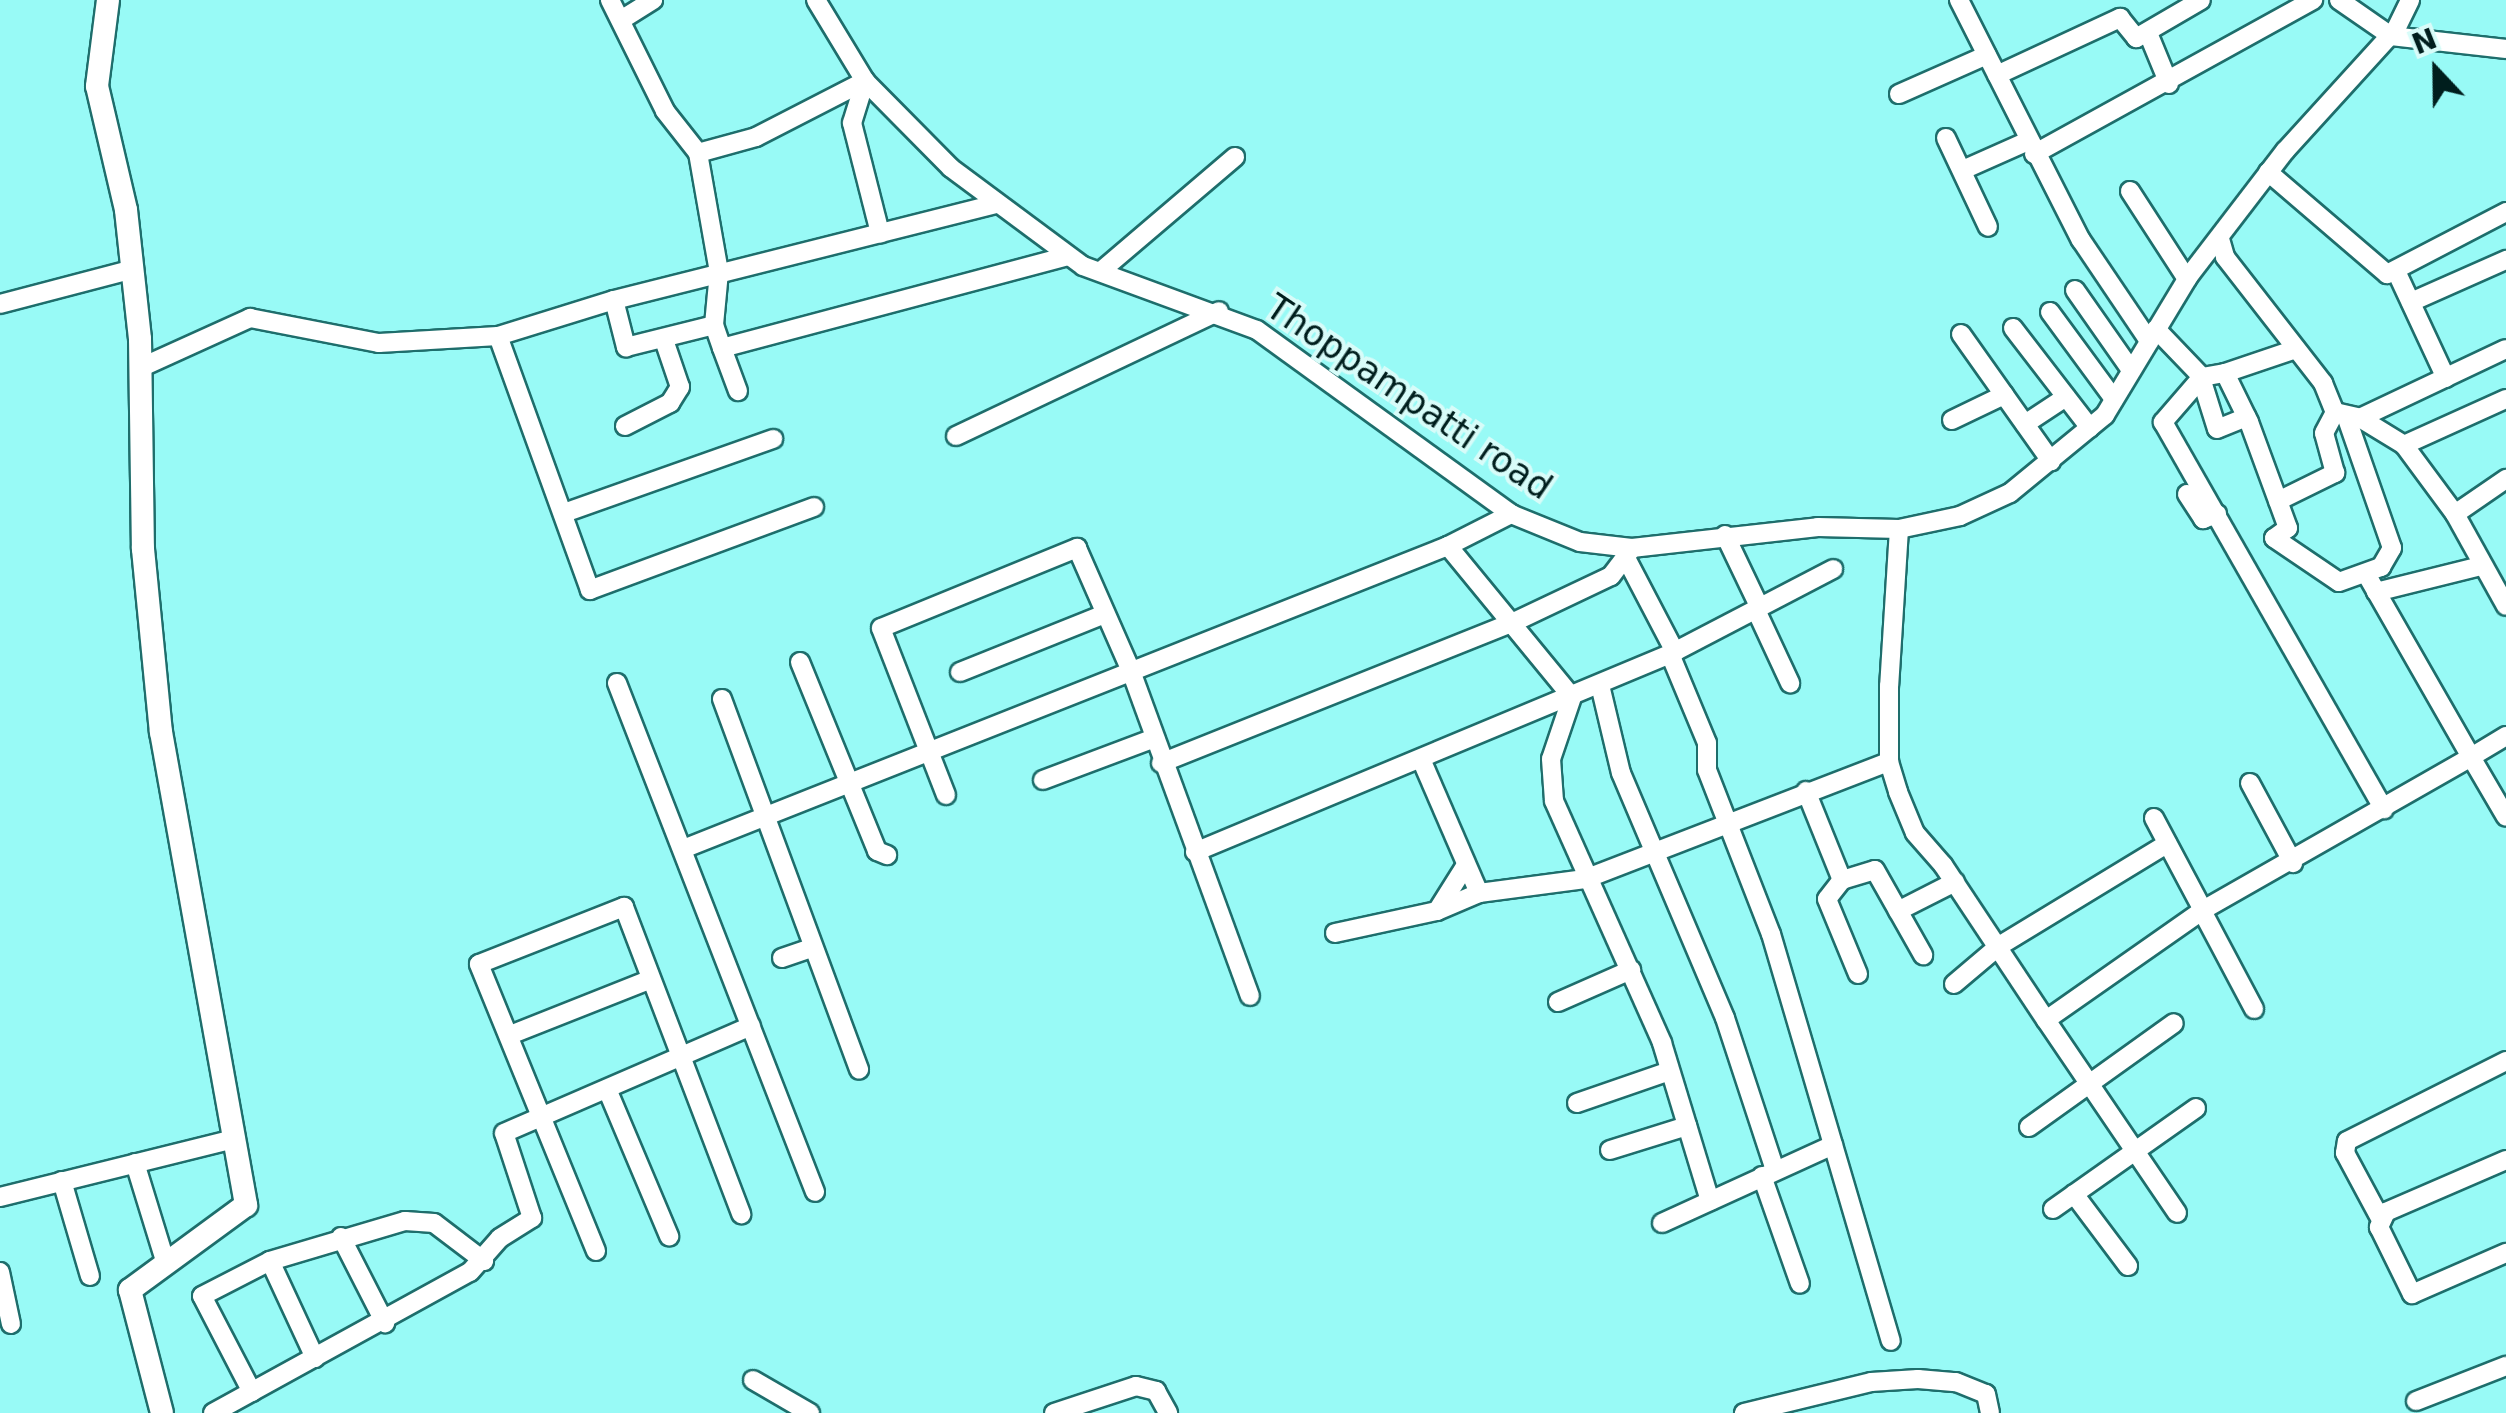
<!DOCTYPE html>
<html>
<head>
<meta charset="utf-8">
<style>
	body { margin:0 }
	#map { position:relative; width:2506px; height:1413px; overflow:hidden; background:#98faf6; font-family:"DejaVu Sans",sans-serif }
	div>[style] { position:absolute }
	.roads { filter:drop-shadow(2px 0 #1e6e6c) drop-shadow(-2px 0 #1e6e6c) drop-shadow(0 2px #1e6e6c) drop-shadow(0 -2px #1e6e6c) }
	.minor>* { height:18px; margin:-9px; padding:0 9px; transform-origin:9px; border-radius:9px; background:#fff }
	.tertiary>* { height:22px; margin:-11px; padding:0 11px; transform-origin:11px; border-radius:11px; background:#fff }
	span { translate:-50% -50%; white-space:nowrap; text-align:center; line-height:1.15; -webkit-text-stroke:8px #d8fcf9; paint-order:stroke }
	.street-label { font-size:35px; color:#001e1d }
	.north { position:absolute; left:2386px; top:20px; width:100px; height:100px; -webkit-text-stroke:8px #d8fcf9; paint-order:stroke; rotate:338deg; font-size:28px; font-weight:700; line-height:40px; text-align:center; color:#001e1d }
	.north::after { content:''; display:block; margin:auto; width:35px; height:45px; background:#001e1d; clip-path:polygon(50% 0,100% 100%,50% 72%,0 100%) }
</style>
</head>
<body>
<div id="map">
	<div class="roads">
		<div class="minor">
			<i style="left:610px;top:0;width:124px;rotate:63.6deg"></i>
			<i style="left:665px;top:111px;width:53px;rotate:51.8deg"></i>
			<i style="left:698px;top:153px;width:60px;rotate:-15.4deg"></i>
			<i style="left:756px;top:137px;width:123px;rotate:-27.2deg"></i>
			<i style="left:865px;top:81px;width:122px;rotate:45.3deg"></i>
			<i style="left:951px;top:168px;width:164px;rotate:36.6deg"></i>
			<i style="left:1083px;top:266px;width:185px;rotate:20.2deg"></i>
			<i style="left:1257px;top:330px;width:314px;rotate:35.9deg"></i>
			<i style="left:1511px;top:514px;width:74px;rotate:22.1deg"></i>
			<i style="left:1580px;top:542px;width:52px;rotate:6.6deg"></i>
			<i style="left:1632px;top:548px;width:187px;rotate:-6.4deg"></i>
			<i style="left:1818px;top:527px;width:81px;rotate:1.4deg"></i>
			<i style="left:1899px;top:529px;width:62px;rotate:-12deg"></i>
			<i style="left:1960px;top:516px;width:55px;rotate:-24.7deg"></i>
			<i style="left:2010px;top:493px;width:123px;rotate:-39.4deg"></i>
			<i style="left:2105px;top:415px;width:162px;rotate:-58.9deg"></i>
			<i style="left:2189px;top:276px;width:158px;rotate:-52.5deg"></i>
			<i style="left:2285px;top:151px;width:165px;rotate:-47.7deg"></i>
			<i style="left:2396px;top:29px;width:32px;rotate:-64deg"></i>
			<i style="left:816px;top:0;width:95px;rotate:58.8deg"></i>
			<i style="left:865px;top:81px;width:44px;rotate:107.2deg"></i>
			<i style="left:852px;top:123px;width:114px;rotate:75.7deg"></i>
			<i style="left:1959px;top:0;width:269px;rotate:63.1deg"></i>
			<i style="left:2081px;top:240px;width:122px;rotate:56deg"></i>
			<i style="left:2339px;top:0;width:63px;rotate:34.7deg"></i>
			<i style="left:2391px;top:36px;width:116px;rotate:6.4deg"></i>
			<i style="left:621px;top:20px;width:38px;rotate:-32deg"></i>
			<i style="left:2148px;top:33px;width:55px;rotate:67.6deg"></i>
			<i style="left:1997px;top:75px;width:136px;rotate:-24.9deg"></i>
			<i style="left:2120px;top:18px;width:26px;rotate:51deg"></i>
			<i style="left:2136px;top:38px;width:75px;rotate:-30.3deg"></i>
			<i style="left:1899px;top:94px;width:96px;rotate:-23.9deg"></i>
			<i style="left:1946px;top:138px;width:98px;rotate:64.7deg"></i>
			<i style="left:698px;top:153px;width:121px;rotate:80deg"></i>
			<i style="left:719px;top:272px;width:53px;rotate:95.4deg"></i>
			<i style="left:2034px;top:154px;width:319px;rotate:-28.9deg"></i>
			<i style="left:1965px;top:169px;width:69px;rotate:-24deg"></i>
			<i style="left:2268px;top:172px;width:157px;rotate:40.6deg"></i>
			<i style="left:2387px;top:274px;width:134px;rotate:-27.5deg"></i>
			<i style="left:2130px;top:191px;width:105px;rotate:57.1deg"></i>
			<i style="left:2220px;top:239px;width:19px;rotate:74deg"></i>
			<i style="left:2225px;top:257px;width:160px;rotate:52.1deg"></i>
			<i style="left:2323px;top:383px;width:31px;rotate:68deg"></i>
			<i style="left:2335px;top:412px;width:26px;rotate:13deg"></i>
			<i style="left:2360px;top:418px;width:52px;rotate:31.5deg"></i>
			<i style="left:2404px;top:445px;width:86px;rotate:53.5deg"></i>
			<i style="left:2455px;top:514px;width:105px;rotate:61deg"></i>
			<i style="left:1101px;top:271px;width:176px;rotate:-40.4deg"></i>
			<i style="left:2396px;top:271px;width:118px;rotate:65deg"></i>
			<i style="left:2075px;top:290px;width:98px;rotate:55deg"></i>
			<i style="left:614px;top:300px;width:49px;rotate:75.7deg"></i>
			<i style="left:626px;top:347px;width:91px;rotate:-14deg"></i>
			<i style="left:714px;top:325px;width:24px;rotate:71deg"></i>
			<i style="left:722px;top:348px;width:358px;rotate:-14.9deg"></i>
			<i style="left:2411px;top:302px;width:104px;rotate:-23.9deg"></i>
			<i style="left:0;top:304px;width:138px;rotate:-14.7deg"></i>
			<i style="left:2050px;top:312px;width:108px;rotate:53.7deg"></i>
			<i style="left:2013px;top:328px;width:126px;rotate:52.4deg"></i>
			<i style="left:2156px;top:329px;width:66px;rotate:46.2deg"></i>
			<i style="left:2202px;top:377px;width:60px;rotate:130.9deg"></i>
			<i style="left:2163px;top:422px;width:446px;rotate:60.3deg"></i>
			<i style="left:1961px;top:334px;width:156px;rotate:54.7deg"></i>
			<i style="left:722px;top:348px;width:46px;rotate:69.6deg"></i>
			<i style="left:142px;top:367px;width:119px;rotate:-24.4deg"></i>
			<i style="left:250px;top:318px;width:131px;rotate:11deg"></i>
			<i style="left:379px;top:343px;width:119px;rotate:-3.4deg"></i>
			<i style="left:2225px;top:373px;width:75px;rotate:-18.7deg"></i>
			<i style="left:2202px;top:377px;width:23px;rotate:-10deg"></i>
			<i style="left:2225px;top:373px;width:55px;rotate:63.9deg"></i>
			<i style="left:2249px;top:422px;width:113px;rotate:69.8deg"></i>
			<i style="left:2288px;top:528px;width:17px;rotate:144deg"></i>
			<i style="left:2274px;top:538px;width:78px;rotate:34.1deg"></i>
			<i style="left:2339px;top:582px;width:45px;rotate:-19.7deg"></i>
			<i style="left:2381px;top:567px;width:22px;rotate:-60deg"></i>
			<i style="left:2392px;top:548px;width:137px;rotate:-109.2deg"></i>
			<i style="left:2201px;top:378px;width:53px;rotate:72.6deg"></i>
			<i style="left:2217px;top:429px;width:32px;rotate:-22deg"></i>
			<i style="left:2360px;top:418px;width:161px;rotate:-25.3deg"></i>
			<i style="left:1952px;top:420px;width:58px;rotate:-25.7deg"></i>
			<i style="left:2025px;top:424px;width:49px;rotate:-33.4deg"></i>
			<i style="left:625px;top:426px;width:51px;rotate:-27.1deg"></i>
			<i style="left:670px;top:403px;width:19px;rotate:-58deg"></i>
			<i style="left:680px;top:387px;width:50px;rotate:-108.8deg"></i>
			<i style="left:956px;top:436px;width:291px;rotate:-25.4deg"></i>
			<i style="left:2404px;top:445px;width:112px;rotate:-24.3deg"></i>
			<i style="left:2187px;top:494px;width:30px;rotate:57deg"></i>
			<i style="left:2203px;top:519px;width:15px;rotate:-20deg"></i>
			<i style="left:2278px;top:501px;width:64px;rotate:-26.2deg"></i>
			<i style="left:2335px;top:473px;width:41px;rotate:-105.4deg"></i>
			<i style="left:2324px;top:433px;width:24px;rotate:-62deg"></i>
			<i style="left:814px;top:507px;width:239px;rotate:159.7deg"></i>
			<i style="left:590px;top:590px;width:270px;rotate:-109.9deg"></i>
			<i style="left:498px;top:336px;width:121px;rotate:-17.2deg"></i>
			<i style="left:614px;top:300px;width:394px;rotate:-14.1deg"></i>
			<i style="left:564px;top:513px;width:222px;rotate:-19.5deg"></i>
			<i style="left:2455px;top:514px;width:62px;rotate:-34.5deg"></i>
			<i style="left:1899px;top:529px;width:157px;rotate:93.6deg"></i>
			<i style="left:1889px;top:686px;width:76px;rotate:90deg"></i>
			<i style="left:1889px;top:762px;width:31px;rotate:73deg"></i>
			<i style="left:1898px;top:792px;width:44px;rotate:67.5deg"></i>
			<i style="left:1915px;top:833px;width:43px;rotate:48.8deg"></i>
			<i style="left:1943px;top:865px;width:186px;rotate:56.4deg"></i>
			<i style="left:2046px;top:1020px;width:192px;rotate:-35deg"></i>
			<i style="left:2203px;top:910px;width:309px;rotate:-29.7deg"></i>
			<i style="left:2471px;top:757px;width:211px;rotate:-119.8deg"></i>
			<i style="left:1725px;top:535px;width:81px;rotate:64.4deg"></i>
			<i style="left:1448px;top:546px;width:195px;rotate:50.6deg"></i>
			<i style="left:1572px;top:697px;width:65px;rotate:108.7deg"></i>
			<i style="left:1551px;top:759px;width:42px;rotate:85.9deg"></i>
			<i style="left:1554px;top:801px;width:265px;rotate:65.9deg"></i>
			<i style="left:1662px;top:1043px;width:165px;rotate:73.1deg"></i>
			<i style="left:1627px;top:560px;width:104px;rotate:62.4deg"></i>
			<i style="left:2376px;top:592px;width:108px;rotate:-13.9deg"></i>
			<i style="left:1756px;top:610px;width:81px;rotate:65deg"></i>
			<i style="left:1670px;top:654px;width:96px;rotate:67.4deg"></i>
			<i style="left:1707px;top:743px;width:27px;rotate:90deg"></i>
			<i style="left:1707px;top:770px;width:176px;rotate:68.7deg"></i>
			<i style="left:1771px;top:934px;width:424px;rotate:73.6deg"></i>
			<i style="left:800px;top:662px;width:204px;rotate:67.8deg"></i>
			<i style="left:877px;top:851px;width:11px;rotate:22deg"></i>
			<i style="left:960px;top:672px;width:156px;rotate:-21.8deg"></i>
			<i style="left:617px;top:683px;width:546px;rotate:68.74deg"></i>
			<i style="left:1600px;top:685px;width:90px;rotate:76.6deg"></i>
			<i style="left:1621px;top:773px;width:266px;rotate:67deg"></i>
			<i style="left:1725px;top:1018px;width:160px;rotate:71.8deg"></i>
			<i style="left:722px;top:699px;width:395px;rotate:69.7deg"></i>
			<i style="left:2506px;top:736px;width:41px;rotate:149deg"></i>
			<i style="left:2471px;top:757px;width:69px;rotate:59.7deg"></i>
			<i style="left:1421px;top:759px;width:146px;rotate:66.6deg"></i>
			<i style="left:1161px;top:763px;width:380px;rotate:-21.8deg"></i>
			<i style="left:1514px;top:622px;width:107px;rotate:-25.4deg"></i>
			<i style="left:1611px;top:576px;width:35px;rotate:-53deg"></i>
			<i style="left:1043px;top:780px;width:116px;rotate:-20.6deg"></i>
			<i style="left:2250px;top:783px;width:91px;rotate:61.7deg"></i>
			<i style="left:1806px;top:791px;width:96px;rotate:68deg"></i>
			<i style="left:946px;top:795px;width:179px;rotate:-111.3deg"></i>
			<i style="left:881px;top:628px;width:212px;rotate:-22.2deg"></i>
			<i style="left:1077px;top:548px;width:134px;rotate:66.3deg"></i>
			<i style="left:1131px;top:671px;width:346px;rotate:69.9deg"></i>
			<i style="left:2154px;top:818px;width:104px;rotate:62deg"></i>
			<i style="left:683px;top:849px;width:823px;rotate:-21.61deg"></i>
			<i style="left:1448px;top:546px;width:71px;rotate:-26.9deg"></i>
			<i style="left:1195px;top:852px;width:515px;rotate:-22.63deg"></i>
			<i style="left:1670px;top:654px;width:184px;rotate:-27.5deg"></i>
			<i style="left:1437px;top:911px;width:54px;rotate:-57.8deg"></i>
			<i style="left:1898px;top:911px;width:64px;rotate:-27deg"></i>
			<i style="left:2202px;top:911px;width:111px;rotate:62deg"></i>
			<i style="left:1335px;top:933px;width:104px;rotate:-12.2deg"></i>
			<i style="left:1437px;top:911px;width:46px;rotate:-23.2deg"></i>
			<i style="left:1479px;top:893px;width:107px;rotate:-7.5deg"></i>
			<i style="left:1585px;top:879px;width:326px;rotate:-21.1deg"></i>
			<i style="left:782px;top:958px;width:31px;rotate:-19deg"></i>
			<i style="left:1858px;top:974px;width:81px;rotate:-112.5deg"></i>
			<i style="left:1827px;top:899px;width:24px;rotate:-52deg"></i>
			<i style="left:1842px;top:880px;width:34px;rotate:-17deg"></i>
			<i style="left:1875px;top:870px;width:98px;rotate:60.5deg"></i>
			<i style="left:1954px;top:984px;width:59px;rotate:-40.2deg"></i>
			<i style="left:1999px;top:946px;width:197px;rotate:-31.3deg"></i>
			<i style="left:1558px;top:1002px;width:80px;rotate:-23.7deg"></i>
			<i style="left:2046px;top:1020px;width:233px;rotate:55.8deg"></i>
			<i style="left:510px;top:1035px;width:149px;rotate:-21.6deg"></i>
			<i style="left:607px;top:1089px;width:160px;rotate:67.1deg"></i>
			<i style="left:1577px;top:1103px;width:98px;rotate:-19deg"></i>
			<i style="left:2029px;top:1127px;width:178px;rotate:-35.6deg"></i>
			<i style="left:1610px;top:1150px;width:81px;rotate:-17.3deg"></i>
			<i style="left:2506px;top:1160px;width:131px;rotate:156.6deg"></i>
			<i style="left:2386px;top:1212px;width:17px;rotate:115deg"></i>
			<i style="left:2379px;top:1227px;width:75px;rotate:63.8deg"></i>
			<i style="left:2412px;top:1294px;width:103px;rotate:-23.6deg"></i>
			<i style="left:135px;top:1163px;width:106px;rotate:72.9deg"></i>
			<i style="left:1762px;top:1176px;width:114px;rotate:70.6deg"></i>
			<i style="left:62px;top:1181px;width:99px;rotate:73.6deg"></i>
			<i style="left:2074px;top:1194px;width:90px;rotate:53.1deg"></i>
			<i style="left:0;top:1197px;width:241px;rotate:-13.9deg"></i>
			<i style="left:2053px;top:1209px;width:175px;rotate:-35.2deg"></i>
			<i style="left:2380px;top:1218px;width:74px;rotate:-118.3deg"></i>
			<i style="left:2345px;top:1153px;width:12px;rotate:-81deg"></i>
			<i style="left:2347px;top:1141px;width:178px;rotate:-26.7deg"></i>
			<i style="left:1662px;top:1223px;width:188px;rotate:-24.5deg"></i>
			<i style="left:341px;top:1237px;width:97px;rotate:62.9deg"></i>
			<i style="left:596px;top:1251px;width:310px;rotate:-112.2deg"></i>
			<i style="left:479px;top:964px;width:156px;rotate:-21.5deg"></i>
			<i style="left:624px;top:907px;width:329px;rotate:69.1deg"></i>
			<i style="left:270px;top:1261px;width:107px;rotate:65.1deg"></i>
			<i style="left:0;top:1272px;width:53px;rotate:78.1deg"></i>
			<i style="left:753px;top:1380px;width:66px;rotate:30.1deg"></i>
			<i style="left:252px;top:1392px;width:108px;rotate:-117.5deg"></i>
			<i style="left:202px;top:1296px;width:76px;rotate:-27.2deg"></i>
			<i style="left:270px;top:1261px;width:141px;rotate:-16.5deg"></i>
			<i style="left:405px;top:1221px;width:29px;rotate:4deg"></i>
			<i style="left:434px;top:1223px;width:63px;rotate:37.2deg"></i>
			<i style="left:2416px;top:1401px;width:97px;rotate:-21.3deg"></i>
			<i style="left:213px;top:1413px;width:293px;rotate:-28.8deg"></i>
			<i style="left:470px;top:1272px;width:45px;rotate:-48.6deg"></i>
			<i style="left:500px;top:1238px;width:38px;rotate:-32deg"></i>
			<i style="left:532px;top:1218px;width:89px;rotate:-108.2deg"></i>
			<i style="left:504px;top:1133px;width:269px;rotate:-23.4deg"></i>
			<i style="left:1054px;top:1413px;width:86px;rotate:-18.2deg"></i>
			<i style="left:1136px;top:1386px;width:21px;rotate:14deg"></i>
			<i style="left:1156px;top:1391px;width:25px;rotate:61deg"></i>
			<i style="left:1744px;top:1413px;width:131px;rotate:-13.7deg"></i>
			<i style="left:1871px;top:1382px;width:47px;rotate:-3.7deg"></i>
			<i style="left:1918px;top:1379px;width:38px;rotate:5deg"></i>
			<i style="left:1956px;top:1382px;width:32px;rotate:22deg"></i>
			<i style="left:1986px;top:1394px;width:19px;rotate:78deg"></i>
		</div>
		<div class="tertiary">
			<i style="left:108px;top:0;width:87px;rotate:97.3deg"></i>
			<i style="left:97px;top:86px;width:127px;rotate:76.8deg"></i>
			<i style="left:126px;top:210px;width:130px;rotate:83.8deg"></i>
			<i style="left:140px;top:339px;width:210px;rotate:89.2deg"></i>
			<i style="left:143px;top:549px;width:184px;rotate:84.4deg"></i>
			<i style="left:161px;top:732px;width:481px;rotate:79.8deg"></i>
			<i style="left:246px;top:1205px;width:144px;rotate:143.8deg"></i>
			<i style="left:130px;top:1290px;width:127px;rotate:75.4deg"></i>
		</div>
	</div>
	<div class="street-label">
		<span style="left:1409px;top:397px;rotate:34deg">Thoppampatti road</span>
	</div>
	<div class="north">N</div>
</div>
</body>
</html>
